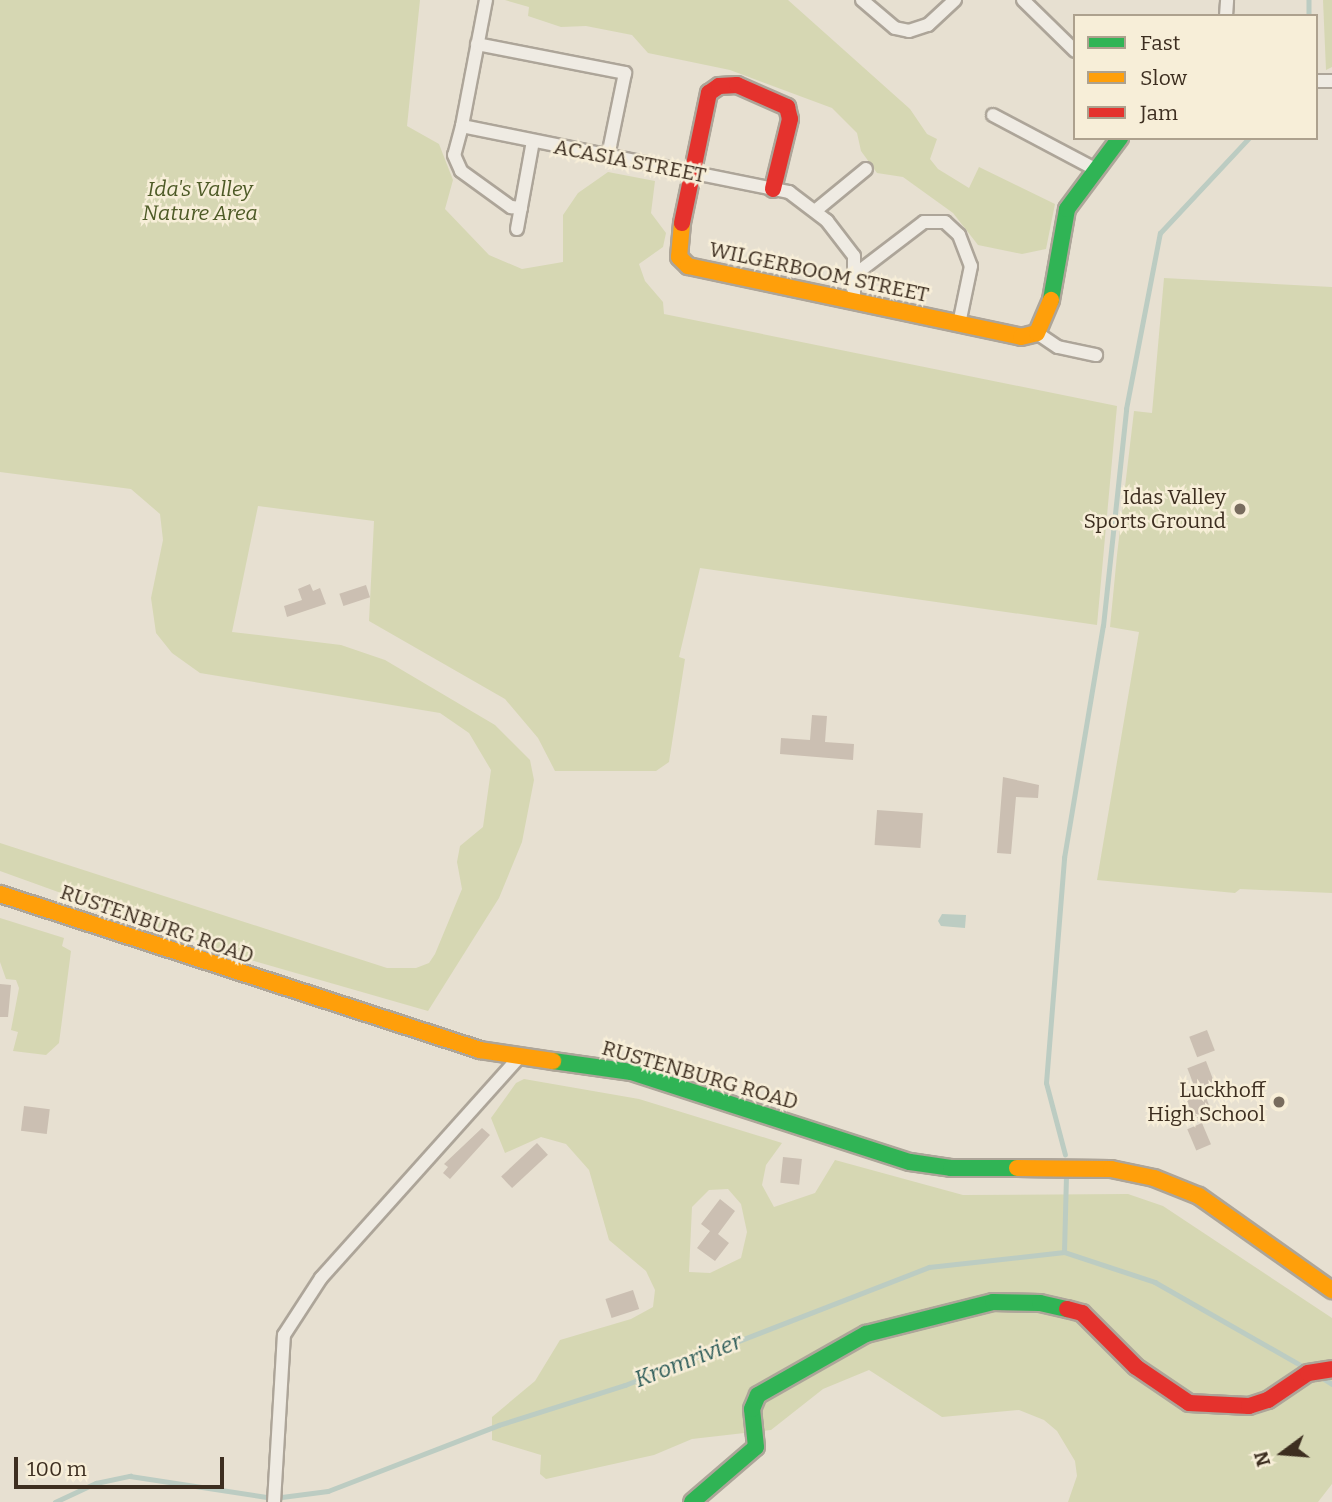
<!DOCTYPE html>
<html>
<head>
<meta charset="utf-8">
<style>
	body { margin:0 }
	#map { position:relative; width:1332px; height:1502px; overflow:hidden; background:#e7e0d1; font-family:Bitter,serif }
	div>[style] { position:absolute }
	.green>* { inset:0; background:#d6d7b3 }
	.water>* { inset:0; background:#bcccc2 }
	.stream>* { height:4.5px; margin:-2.25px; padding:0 2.25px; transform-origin:2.25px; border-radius:2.25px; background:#bcccc2 }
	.building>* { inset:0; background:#cbbfb2; transform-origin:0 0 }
	.roads { filter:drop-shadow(2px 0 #ada599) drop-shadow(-2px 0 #ada599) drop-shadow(0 2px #ada599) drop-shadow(0 -2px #ada599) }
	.street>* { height:12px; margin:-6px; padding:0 6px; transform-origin:6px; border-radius:6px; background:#efebe3 }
	.fast>* { height:16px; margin:-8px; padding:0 8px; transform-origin:8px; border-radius:8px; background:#30b455 }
	.slow>* { height:16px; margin:-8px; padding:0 8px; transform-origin:8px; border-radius:8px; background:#ff9f0a }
	.jam>* { height:16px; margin:-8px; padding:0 8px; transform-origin:8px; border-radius:8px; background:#e5322d }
	.dots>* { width:19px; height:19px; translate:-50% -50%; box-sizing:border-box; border:4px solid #f7eed8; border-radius:50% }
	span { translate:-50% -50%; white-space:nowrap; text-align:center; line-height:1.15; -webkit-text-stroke:5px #f7eed8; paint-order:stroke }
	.street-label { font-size:21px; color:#3d2e20 }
	.park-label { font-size:21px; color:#4d5a26; font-style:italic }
	.poi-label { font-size:21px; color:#3d2e20 }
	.right { translate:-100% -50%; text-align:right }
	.water-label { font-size:23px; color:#2f5d5a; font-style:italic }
	.legend { position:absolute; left:1073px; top:14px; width:245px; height:126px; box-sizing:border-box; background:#f7eed8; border:2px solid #ada18e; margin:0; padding:9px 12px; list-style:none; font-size:21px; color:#3d2e20 }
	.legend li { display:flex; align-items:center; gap:14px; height:35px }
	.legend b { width:35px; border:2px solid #ada18e }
	.north { position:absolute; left:1248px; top:1418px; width:70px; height:70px; -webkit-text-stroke:5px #f7eed8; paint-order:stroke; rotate:254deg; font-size:19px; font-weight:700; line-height:28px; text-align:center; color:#3d2e20 }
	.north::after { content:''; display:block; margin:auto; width:24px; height:32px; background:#3d2e20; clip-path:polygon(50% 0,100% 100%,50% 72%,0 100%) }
	.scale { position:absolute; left:14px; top:1457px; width:210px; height:32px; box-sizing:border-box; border:4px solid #3d2e20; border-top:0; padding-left:9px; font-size:21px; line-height:24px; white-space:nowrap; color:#3d2e20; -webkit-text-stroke:5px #f7eed8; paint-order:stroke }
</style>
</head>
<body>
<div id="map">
	<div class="green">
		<i style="clip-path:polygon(0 0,420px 0,407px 126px,439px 144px,453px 180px,445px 209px,489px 255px,522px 269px,563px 262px,563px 215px,578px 193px,608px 172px,655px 181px,651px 213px,666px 233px,663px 247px,639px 264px,645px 281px,663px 302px,664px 314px,1117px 406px,1097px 625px,700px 568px,679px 657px,685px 659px,669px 762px,656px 771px,555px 771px,538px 738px,505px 699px,369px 621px,374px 521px,258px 506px,232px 632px,341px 645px,385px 660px,495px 725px,530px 760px,534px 780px,522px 842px,499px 898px,428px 1011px,230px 954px,0 871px,0 843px,387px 968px,416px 968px,429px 963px,435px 954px,462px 889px,457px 862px,460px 846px,483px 827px,491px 770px,469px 733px,440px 713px,200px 673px,172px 653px,156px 633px,151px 598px,163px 540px,160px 514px,131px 489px,0 472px)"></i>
		<i style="clip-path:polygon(505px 0,788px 0,910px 109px,927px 134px,937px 139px,930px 159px,938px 169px,969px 188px,979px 167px,1055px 204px,1046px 249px,1022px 254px,978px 245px,953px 213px,903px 177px,877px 173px,861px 151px,857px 133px,832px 108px,730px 70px,648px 53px,632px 35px,586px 26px,561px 27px,528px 16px,529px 7px)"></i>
		<i style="clip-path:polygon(1323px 0,1332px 0,1332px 67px,1326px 70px)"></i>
		<i style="clip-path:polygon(1164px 278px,1332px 287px,1332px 893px,1240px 889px,1235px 893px,1097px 880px,1139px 632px,1110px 627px,1117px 555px,1134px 411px,1152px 413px)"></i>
		<i style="clip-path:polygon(0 918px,64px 938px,62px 946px,71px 951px,59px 1043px,46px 1055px,13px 1051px,18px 1032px,11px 1030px,19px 988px,16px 980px,6px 979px,0 962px)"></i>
		<i style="clip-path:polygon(evenodd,524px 1079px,639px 1099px,782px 1143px,766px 1165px,762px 1185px,774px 1207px,815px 1193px,835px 1160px,963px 1195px,1128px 1194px,1163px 1206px,1332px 1318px,1332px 1484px,1318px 1502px,1068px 1502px,1077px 1476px,1075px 1461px,1057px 1431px,1044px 1420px,1019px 1410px,942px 1417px,869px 1370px,823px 1389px,771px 1430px,692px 1439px,654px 1455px,546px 1479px,540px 1474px,541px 1455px,492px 1440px,492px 1417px,535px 1381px,560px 1340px,631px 1319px,653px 1307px,655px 1290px,646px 1271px,609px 1240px,589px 1170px,566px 1144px,541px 1137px,505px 1153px,491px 1118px,516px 1083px,524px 1079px,728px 1189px,741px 1204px,747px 1232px,741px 1258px,710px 1273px,689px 1272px,692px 1207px,709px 1190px,728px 1189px)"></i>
	</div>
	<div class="water">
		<i style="clip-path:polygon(942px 914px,966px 915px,965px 928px,941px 926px,938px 921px)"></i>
	</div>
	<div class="stream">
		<i style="left:1309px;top:0;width:16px;rotate:90deg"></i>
		<i style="left:1065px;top:1155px;width:74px;rotate:-104.8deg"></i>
		<i style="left:1046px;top:1083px;width:226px;rotate:-85.4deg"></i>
		<i style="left:1064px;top:858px;width:235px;rotate:-80.5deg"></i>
		<i style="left:1103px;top:626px;width:218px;rotate:-83.9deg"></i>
		<i style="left:1126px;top:409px;width:179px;rotate:-79.1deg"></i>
		<i style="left:1160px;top:233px;width:130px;rotate:-46.9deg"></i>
		<i style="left:1064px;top:1252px;width:77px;rotate:-88.5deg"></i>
		<i style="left:1321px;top:1377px;width:13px;rotate:32deg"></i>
		<i style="left:55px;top:1502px;width:45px;rotate:-24.9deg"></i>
		<i style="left:96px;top:1483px;width:35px;rotate:-12deg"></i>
		<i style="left:130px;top:1476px;width:146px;rotate:8.7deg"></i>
		<i style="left:274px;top:1498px;width:54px;rotate:-7.4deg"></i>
		<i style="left:328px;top:1491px;width:183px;rotate:-21.1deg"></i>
		<i style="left:499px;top:1425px;width:132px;rotate:-17.6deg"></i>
		<i style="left:625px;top:1385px;width:326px;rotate:-21.2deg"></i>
		<i style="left:929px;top:1267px;width:136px;rotate:-6.3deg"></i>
		<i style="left:1064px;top:1252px;width:96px;rotate:18.2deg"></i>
		<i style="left:1155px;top:1282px;width:174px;rotate:29.7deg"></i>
	</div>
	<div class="building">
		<i style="clip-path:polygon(310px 584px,313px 591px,320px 588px,326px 604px,287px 617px,284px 606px,302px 600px,298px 589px)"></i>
		<i style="left:366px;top:585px;width:13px;height:28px;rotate:72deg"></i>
		<i style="clip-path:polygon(812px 715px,827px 716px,825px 742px,854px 744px,853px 760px,780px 754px,781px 738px,810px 740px)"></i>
		<i style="clip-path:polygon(1003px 777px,1039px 785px,1038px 798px,1016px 797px,1011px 854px,997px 853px)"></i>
		<i style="left:877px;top:810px;width:46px;height:35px;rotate:4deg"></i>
		<i style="clip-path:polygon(0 984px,11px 985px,8px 1017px,0 1017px)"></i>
		<i style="left:1207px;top:1030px;width:22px;height:19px;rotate:69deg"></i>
		<i style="left:1206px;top:1061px;width:22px;height:20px;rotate:69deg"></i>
		<i style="left:1204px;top:1092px;width:22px;height:19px;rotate:69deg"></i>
		<i style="left:24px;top:1106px;width:26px;height:25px;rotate:7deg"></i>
		<i style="left:1202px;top:1123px;width:23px;height:16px;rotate:67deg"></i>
		<i style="clip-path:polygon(482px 1128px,490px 1135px,450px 1179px,443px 1173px,448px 1167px,444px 1164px)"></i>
		<i style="left:537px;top:1143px;width:16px;height:49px;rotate:47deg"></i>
		<i style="left:783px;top:1157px;width:19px;height:26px;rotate:6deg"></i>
		<i style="clip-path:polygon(720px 1199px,735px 1211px,718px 1234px,729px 1243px,715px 1261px,697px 1248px,710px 1231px,701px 1224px)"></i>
		<i style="left:633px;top:1290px;width:20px;height:29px;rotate:72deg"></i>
	</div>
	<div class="roads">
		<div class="street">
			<i style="left:486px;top:0;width:128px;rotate:100.8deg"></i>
			<i style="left:462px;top:126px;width:334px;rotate:11.4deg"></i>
			<i style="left:789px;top:192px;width:48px;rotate:37.3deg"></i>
			<i style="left:827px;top:221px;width:44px;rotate:52.4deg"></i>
			<i style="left:854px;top:256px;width:45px;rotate:90deg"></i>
			<i style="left:862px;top:0;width:43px;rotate:40.3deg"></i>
			<i style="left:895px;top:28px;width:14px;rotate:12deg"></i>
			<i style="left:909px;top:31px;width:20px;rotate:-18deg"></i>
			<i style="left:928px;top:25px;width:37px;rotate:-43deg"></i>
			<i style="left:1023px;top:0;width:73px;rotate:44.4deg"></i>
			<i style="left:1226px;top:16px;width:16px;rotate:-86deg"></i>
			<i style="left:477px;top:44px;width:151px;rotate:11.1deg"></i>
			<i style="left:625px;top:73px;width:85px;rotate:101.6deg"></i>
			<i style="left:1316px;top:81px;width:16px"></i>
			<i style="left:993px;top:115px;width:115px;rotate:27.9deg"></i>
			<i style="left:462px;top:126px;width:30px;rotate:105deg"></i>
			<i style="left:454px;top:155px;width:17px;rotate:66deg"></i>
			<i style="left:461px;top:171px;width:62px;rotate:35.8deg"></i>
			<i style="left:511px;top:207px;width:10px;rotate:6deg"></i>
			<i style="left:815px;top:211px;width:66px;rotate:-39.5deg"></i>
			<i style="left:517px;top:229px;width:89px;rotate:-79.7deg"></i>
			<i style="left:857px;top:273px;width:84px;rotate:-37.3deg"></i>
			<i style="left:924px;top:222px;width:21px"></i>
			<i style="left:945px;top:222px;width:19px;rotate:43deg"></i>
			<i style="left:959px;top:235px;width:33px;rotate:69deg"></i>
			<i style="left:971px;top:266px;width:59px;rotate:101.7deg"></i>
			<i style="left:1037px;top:333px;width:25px;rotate:34deg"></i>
			<i style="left:1058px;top:347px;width:39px;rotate:12deg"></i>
			<i style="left:274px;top:1502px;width:167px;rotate:-86.6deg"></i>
			<i style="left:284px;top:1335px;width:68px;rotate:-57deg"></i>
			<i style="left:321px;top:1278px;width:298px;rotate:-48.1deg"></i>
		</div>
		<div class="fast">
			<i style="left:1051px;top:300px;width:92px;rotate:-80deg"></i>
			<i style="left:1067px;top:209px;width:89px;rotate:-53.3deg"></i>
			<i style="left:553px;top:1061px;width:79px;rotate:8deg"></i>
			<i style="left:631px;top:1072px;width:293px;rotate:17.9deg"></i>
			<i style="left:910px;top:1162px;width:41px;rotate:8.3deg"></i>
			<i style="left:951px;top:1168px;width:66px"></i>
			<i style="left:692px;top:1502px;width:84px;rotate:-40.7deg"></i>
			<i style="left:756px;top:1447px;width:38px;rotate:-96deg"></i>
			<i style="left:752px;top:1409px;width:15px;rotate:-67deg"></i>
			<i style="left:758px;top:1395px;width:124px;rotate:-29.5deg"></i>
			<i style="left:866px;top:1334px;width:131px;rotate:-14.1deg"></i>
			<i style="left:993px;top:1302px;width:47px;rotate:1.2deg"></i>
			<i style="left:1040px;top:1303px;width:28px;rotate:13deg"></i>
		</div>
		<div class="slow">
			<i style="left:682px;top:223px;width:34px;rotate:95deg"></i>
			<i style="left:679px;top:257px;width:13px;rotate:45deg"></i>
			<i style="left:688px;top:266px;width:340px;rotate:12deg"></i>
			<i style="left:1021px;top:337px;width:16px;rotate:-14deg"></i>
			<i style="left:1037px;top:333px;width:36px;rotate:-67deg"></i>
			<i style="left:0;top:894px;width:505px;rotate:18deg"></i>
			<i style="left:480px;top:1050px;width:74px;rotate:8.6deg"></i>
			<i style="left:1017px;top:1168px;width:94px;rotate:0.6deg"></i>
			<i style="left:1111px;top:1169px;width:44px;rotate:11.8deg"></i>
			<i style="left:1154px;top:1178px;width:48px;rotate:21.8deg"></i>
			<i style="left:1199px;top:1196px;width:163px;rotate:35.3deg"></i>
		</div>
		<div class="jam">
			<i style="left:682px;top:223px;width:133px;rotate:-78.3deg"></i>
			<i style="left:709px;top:93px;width:12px;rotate:-35deg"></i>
			<i style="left:719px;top:86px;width:18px;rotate:-3deg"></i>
			<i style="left:737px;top:85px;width:55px;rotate:23.7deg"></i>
			<i style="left:787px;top:107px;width:12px;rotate:76deg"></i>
			<i style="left:790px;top:119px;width:72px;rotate:103.7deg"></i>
			<i style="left:1067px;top:1309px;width:16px;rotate:15deg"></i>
			<i style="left:1082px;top:1313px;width:76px;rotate:45deg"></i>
			<i style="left:1136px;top:1367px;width:64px;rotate:34.2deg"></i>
			<i style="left:1189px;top:1403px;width:60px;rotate:2.9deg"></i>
			<i style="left:1249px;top:1406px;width:20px;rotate:-18deg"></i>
			<i style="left:1268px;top:1400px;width:48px;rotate:-34deg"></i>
			<i style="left:1308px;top:1373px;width:24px;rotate:-9deg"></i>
		</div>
	</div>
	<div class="dots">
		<i style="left:1240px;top:509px;background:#786c5e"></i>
		<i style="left:1279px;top:1102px;background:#786c5e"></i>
	</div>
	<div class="street-label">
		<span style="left:630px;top:161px;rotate:11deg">ACASIA STREET</span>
		<span style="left:819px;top:272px;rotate:12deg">WILGERBOOM STREET</span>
		<span style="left:157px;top:924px;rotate:19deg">RUSTENBURG ROAD</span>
		<span style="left:700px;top:1075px;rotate:16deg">RUSTENBURG ROAD</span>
	</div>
	<div class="park-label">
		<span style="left:200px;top:201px">Ida's Valley<br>Nature Area</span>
	</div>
	<div class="poi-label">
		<span class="right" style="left:1226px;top:509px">Idas Valley<br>Sports Ground</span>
		<span class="right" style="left:1265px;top:1102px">Luckhoff<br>High School</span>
	</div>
	<div class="water-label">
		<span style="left:688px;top:1360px;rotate:-21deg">Kromrivier</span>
	</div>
	<ul class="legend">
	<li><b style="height:9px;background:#30b455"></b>Fast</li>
	<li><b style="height:9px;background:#ff9f0a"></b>Slow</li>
	<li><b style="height:9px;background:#e5322d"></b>Jam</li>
	</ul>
	<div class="north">N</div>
	<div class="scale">100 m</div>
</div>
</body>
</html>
